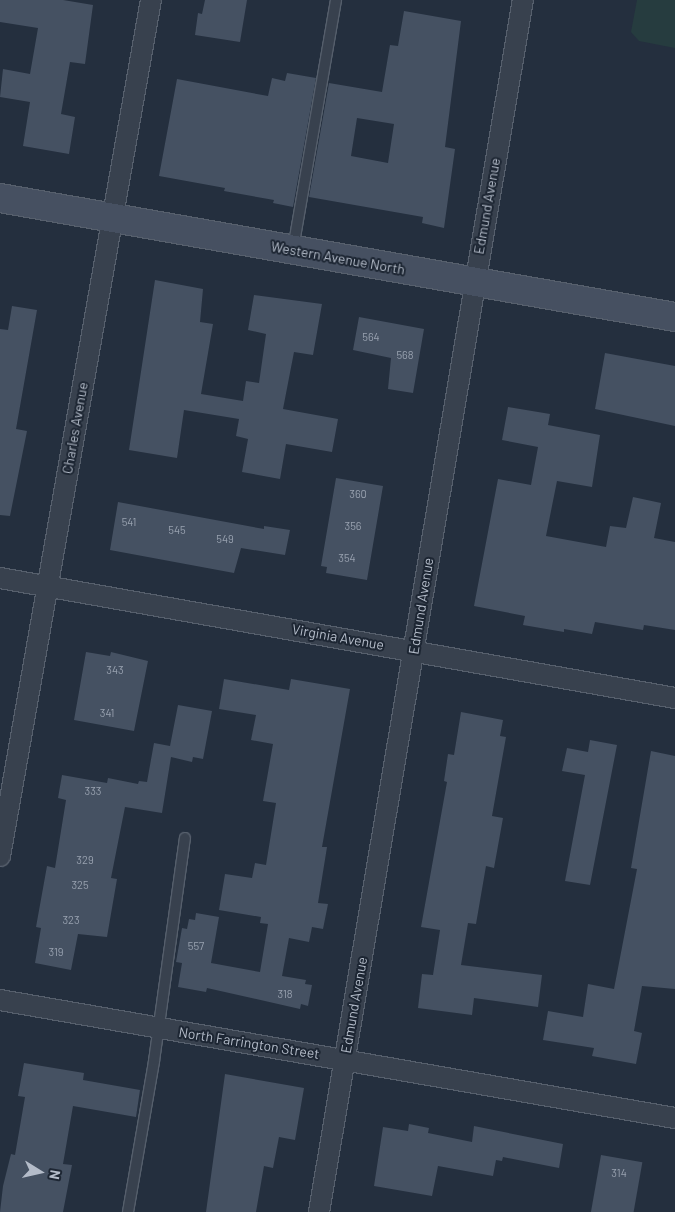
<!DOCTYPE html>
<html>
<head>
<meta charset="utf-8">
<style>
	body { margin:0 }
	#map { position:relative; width:675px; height:1212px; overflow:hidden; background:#242f3e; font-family:Barlow,sans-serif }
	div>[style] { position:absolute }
	.green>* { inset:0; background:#263c3f }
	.building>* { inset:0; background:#455162; transform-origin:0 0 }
	.roads { filter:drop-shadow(1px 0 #565f6c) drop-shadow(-1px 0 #565f6c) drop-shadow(0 1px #565f6c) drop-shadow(0 -1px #565f6c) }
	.lane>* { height:10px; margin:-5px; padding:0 5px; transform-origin:5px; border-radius:5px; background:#38414e }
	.street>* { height:20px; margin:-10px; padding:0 10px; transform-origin:10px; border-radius:10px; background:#38414e }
	.secondary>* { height:28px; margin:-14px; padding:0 14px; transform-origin:14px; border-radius:14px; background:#465061 }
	span { translate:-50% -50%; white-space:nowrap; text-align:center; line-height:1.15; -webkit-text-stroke:4px #1d2633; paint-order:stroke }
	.number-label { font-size:11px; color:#98a1af }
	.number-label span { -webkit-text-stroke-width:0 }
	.street-label { font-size:14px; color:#b4bcc9 }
	.north { position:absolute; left:15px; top:1147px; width:50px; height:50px; -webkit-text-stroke:4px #1d2633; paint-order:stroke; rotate:100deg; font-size:14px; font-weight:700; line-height:20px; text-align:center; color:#b4bcc9 }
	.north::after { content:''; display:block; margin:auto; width:18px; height:22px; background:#b4bcc9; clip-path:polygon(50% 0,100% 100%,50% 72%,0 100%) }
</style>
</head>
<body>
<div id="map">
	<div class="green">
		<i style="clip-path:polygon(637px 0,675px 0,675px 48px,639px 41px,631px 32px)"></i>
	</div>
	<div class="building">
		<i style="clip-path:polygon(0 0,63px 0,93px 5px,85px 64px,70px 62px,61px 114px,75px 117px,69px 154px,23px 146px,30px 102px,0 97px,3px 69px,30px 74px,38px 28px,0 22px)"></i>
		<i style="clip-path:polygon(205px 0,247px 0,240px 42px,195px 35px,198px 13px,202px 14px)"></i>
		<i style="clip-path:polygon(evenodd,404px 11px,461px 21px,445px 147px,455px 149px,444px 228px,422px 223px,423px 217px,309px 197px,329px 83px,382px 92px,390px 45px,398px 46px,404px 11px,357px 118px,394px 124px,388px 163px,351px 156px,357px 118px)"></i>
		<i style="clip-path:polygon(287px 73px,316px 78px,293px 207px,273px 203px,274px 200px,224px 191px,225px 188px,159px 176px,177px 79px,268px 96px,272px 78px,285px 81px)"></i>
		<i style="clip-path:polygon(155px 280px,203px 289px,200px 322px,213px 324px,201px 394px,243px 401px,246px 381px,259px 383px,266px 334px,248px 330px,254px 295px,322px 304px,313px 355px,294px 352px,283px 409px,338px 419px,332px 452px,286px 444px,280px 479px,242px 472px,248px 439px,236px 436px,239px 419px,184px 410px,177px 458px,129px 450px)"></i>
		<i style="clip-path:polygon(12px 306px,37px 310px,16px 429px,27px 431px,10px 516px,0 515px,0 329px,8px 330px)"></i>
		<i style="clip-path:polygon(359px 317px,424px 329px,413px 393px,388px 389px,391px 358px,353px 350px)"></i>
		<i style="clip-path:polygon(605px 353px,675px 366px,675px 426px,595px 409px)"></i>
		<i style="clip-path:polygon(508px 407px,550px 414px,548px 425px,600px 435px,592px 487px,557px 481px,546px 536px,606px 547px,610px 526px,626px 528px,633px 497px,661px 503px,654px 538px,675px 542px,675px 630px,644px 625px,643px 630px,595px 622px,592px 634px,564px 629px,564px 632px,523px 625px,525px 616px,474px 606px,498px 479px,531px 485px,538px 447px,502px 440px)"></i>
		<i style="clip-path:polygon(336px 478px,383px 486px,367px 580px,326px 573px,327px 567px,321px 566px)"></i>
		<i style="clip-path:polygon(118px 502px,264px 529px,264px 526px,290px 530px,285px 555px,241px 548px,234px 573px,110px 550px)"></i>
		<i style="clip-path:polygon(86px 652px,110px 656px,111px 652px,148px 661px,134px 731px,74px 720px)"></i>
		<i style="clip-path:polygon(224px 679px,289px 690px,291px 679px,350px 689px,322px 847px,327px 847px,318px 903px,328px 904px,323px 929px,312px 927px,309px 942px,289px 938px,282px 976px,306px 980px,305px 984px,312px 985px,308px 1006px,301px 1004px,300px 1009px,207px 988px,206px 992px,178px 987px,182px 963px,176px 962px,182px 928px,187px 929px,189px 919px,195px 920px,196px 913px,219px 917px,211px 963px,260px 972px,268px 924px,260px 923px,261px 917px,219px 910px,225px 874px,252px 878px,255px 863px,266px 865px,276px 803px,263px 801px,273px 744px,251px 740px,256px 715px,219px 709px)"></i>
		<i style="clip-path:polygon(178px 705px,212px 711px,203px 759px,193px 757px,192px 762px,171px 757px,162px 813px,125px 807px,111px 878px,117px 879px,107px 937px,78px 934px,71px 970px,35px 963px,41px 928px,36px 927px,47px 866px,55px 868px,66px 800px,58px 798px,62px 775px,107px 783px,108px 778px,138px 784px,139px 781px,147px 782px,154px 743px,170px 746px)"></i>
		<i style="clip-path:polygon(461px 712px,503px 720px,500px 736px,506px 737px,492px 816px,503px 818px,494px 868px,486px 866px,476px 924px,468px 923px,461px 965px,542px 975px,538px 1007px,474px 998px,472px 1015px,418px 1008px,422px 974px,433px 975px,440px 930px,421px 927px,447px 782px,444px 781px,448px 754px,454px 755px)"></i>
		<i style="clip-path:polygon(590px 740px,617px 745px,590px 885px,565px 881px,585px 775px,562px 771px,567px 748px,588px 752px)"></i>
		<i style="clip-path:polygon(651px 751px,675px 756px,675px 989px,642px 986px,634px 1031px,642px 1033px,636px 1064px,592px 1056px,594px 1048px,543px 1040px,548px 1011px,583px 1017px,588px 984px,614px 989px,637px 869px,631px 868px)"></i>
		<i style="clip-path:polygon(24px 1063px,84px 1073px,83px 1080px,140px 1090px,136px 1117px,73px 1106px,63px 1164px,72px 1165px,63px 1212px,0 1212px,3px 1186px,11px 1154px,15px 1155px,25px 1097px,18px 1096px)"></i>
		<i style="clip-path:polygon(225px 1074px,304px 1088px,295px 1140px,279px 1137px,273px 1168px,264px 1166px,256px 1212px,206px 1212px)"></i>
		<i style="clip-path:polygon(409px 1124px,429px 1128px,428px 1133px,472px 1142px,474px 1126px,563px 1144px,559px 1168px,503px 1157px,502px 1161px,496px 1160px,493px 1176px,438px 1166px,432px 1196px,374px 1186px,383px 1127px,408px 1131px)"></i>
		<i style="left:601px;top:1155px;width:42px;height:58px;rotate:10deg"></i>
	</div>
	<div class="roads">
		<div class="lane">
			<i style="left:293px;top:249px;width:253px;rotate:-80.2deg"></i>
			<i style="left:128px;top:1212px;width:153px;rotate:-80.2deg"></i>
			<i style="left:154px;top:1061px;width:225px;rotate:-82.1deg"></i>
		</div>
		<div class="street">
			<i style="left:0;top:578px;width:686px;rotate:10.08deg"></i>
			<i style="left:0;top:856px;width:869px;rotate:-80deg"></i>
			<i style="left:0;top:1000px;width:685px;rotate:9.92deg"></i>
			<i style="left:319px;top:1212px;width:1229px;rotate:-80.45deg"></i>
		</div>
		<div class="secondary">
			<i style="left:0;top:198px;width:685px;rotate:10deg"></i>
		</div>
	</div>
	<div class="number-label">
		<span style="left:371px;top:337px">564</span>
		<span style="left:405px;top:355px">568</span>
		<span style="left:358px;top:494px">360</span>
		<span style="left:129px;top:522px">541</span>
		<span style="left:353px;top:526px">356</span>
		<span style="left:177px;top:530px">545</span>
		<span style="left:225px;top:539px">549</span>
		<span style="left:347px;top:558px">354</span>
		<span style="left:115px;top:670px">343</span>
		<span style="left:107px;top:713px">341</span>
		<span style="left:93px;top:791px">333</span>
		<span style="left:85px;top:860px">329</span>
		<span style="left:80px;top:885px">325</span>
		<span style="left:71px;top:920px">323</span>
		<span style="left:196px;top:946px">557</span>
		<span style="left:56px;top:952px">319</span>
		<span style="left:285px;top:994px">318</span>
		<span style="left:619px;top:1173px">314</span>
	</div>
	<div class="street-label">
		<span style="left:487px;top:206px;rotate:-80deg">Edmund Avenue</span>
		<span style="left:338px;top:258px;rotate:10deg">Western Avenue North</span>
		<span style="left:75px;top:428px;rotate:-80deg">Charles Avenue</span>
		<span style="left:421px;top:606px;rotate:-81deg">Edmund Avenue</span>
		<span style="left:338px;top:637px;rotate:10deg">Virginia Avenue</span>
		<span style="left:354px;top:1005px;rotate:-80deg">Edmund Avenue</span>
		<span style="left:249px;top:1043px;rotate:9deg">North Farrington Street</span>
	</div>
	<div class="north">N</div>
</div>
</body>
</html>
